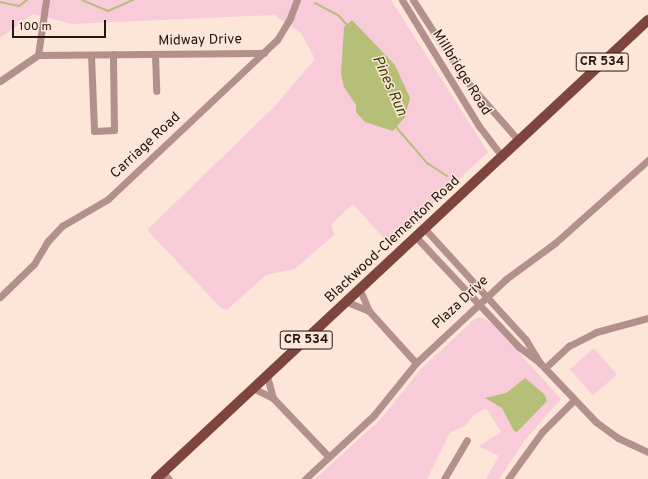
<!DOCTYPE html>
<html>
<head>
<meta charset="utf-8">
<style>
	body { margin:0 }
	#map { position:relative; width:648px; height:479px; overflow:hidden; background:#fde6d7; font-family:Overpass,sans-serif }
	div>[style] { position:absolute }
	.green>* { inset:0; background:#f8cbd8; transform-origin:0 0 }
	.water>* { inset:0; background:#b6bf78 }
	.stream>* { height:2px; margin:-1px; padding:0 1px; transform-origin:1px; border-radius:1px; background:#b6bf78 }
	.minor>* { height:7px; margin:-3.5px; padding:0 3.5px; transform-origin:3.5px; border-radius:3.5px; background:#b3908c }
	.primary>* { height:10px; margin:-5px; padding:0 5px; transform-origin:5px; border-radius:5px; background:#7e453e }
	span { translate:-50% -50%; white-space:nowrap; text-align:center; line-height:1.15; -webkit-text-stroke:3px #fde6d7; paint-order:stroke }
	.shield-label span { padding:1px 3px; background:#fde6d7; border:1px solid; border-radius:3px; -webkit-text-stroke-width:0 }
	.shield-label { font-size:13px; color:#211711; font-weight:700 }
	.street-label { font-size:14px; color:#211711 }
	.water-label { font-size:15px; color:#3c4109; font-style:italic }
	.scale { position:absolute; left:12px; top:20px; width:94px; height:18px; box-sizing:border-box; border:2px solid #211711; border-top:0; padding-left:5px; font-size:12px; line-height:14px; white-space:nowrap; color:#211711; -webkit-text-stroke:3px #fde6d7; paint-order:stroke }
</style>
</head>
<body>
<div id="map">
	<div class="green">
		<i style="clip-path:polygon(0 0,391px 0,488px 152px,389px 244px,353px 204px,331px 225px,335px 234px,295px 269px,266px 275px,228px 309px,222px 309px,147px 230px,275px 106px,315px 59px,301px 33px,274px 15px,72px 24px,33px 14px,0 38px)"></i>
		<i style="clip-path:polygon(476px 318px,483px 318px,494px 325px,561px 399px,525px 440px,499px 479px,486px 479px,499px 456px,479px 446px,501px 432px,486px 408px,474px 415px,465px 426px,450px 433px,427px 479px,315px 479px,380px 420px,422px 368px)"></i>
		<i style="left:594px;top:348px;width:35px;height:32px;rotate:49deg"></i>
	</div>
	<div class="water">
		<i style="clip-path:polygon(352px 20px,395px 65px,410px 98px,405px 117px,393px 131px,365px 122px,356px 112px,356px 105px,344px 87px,341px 74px,344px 27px)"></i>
		<i style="clip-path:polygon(525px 378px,544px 394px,547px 401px,517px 432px,514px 431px,502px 408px,485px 398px,506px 393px)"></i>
	</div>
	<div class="stream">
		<i style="left:82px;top:0;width:28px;rotate:23deg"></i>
		<i style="left:108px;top:11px;width:27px;rotate:-24deg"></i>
		<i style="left:0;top:2px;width:19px;rotate:12deg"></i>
		<i style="left:19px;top:6px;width:10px;rotate:-37deg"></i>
		<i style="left:315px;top:3px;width:27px;rotate:28deg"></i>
		<i style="left:339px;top:16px;width:13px;rotate:48deg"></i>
		<i style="left:396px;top:127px;width:48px;rotate:49.3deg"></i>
		<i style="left:427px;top:163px;width:24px;rotate:33deg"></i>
	</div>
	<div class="minor">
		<i style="left:402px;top:0;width:148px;rotate:58.6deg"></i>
		<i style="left:479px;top:126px;width:39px;rotate:53deg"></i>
		<i style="left:413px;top:0;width:92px;rotate:57deg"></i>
		<i style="left:463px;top:77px;width:85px;rotate:48.8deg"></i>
		<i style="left:155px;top:54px;width:37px;rotate:88deg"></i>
		<i style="left:38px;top:55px;width:56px;rotate:-81.7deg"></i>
		<i style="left:91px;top:55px;width:76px;rotate:87.7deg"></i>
		<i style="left:94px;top:131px;width:20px;rotate:-3deg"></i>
		<i style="left:114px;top:130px;width:76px;rotate:-90.8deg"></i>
		<i style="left:0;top:81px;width:46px;rotate:-34.4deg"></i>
		<i style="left:38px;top:55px;width:226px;rotate:-0.5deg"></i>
		<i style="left:425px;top:229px;width:150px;rotate:47.7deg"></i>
		<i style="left:526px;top:340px;width:27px;rotate:59deg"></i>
		<i style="left:416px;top:237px;width:151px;rotate:46.9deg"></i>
		<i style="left:519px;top:347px;width:26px;rotate:37deg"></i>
		<i style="left:540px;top:363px;width:81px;rotate:46.5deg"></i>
		<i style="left:596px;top:422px;width:27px;rotate:36deg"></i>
		<i style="left:618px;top:438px;width:33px;rotate:25deg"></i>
		<i style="left:360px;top:290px;width:23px;rotate:67deg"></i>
		<i style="left:0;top:297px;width:47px;rotate:-44.1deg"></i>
		<i style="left:34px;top:264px;width:26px;rotate:-59deg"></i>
		<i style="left:47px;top:242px;width:22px;rotate:-47deg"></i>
		<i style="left:62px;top:226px;width:53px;rotate:-30.4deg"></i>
		<i style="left:108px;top:199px;width:232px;rotate:-43.3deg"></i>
		<i style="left:277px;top:40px;width:26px;rotate:-59deg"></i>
		<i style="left:290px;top:18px;width:19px;rotate:-69deg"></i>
		<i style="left:347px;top:302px;width:24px;rotate:22deg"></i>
		<i style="left:369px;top:311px;width:70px;rotate:47.9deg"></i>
		<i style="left:545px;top:368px;width:33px;rotate:-43deg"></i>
		<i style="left:569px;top:346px;width:30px;rotate:-27deg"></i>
		<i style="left:596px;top:332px;width:54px;rotate:-15.1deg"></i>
		<i style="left:267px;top:376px;width:23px;rotate:75deg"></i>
		<i style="left:253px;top:388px;width:22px;rotate:27deg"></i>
		<i style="left:273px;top:398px;width:81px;rotate:46.5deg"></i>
		<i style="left:163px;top:473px;width:8px;rotate:45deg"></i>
		<i style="left:305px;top:479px;width:94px;rotate:-42.8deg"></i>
		<i style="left:374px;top:415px;width:67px;rotate:-51.1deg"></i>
		<i style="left:416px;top:363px;width:123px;rotate:-43deg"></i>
		<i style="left:506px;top:279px;width:61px;rotate:-36.3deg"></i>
		<i style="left:555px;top:243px;width:125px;rotate:-41.7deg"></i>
		<i style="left:444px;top:479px;width:45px;rotate:-59.5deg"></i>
		<i style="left:508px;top:479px;width:58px;rotate:-54.1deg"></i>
		<i style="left:542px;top:432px;width:45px;rotate:-45deg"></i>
	</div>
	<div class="primary">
		<i style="left:156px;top:479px;width:673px;rotate:-43.01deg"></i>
	</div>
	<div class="shield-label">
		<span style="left:602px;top:62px">CR 534</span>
		<span style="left:306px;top:340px">CR 534</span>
	</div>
	<div class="street-label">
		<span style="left:200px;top:41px;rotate:-1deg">Midway Drive</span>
		<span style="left:461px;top:73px;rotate:58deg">Millbridge Road</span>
		<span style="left:146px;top:146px;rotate:-43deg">Carriage Road</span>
		<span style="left:393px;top:240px;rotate:-43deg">Blackwood-Clementon Road</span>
		<span style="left:461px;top:303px;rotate:-43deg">Plaza Drive</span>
	</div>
	<div class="water-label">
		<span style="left:389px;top:86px;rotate:66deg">Pines Run</span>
	</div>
	<div class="scale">100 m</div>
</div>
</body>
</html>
